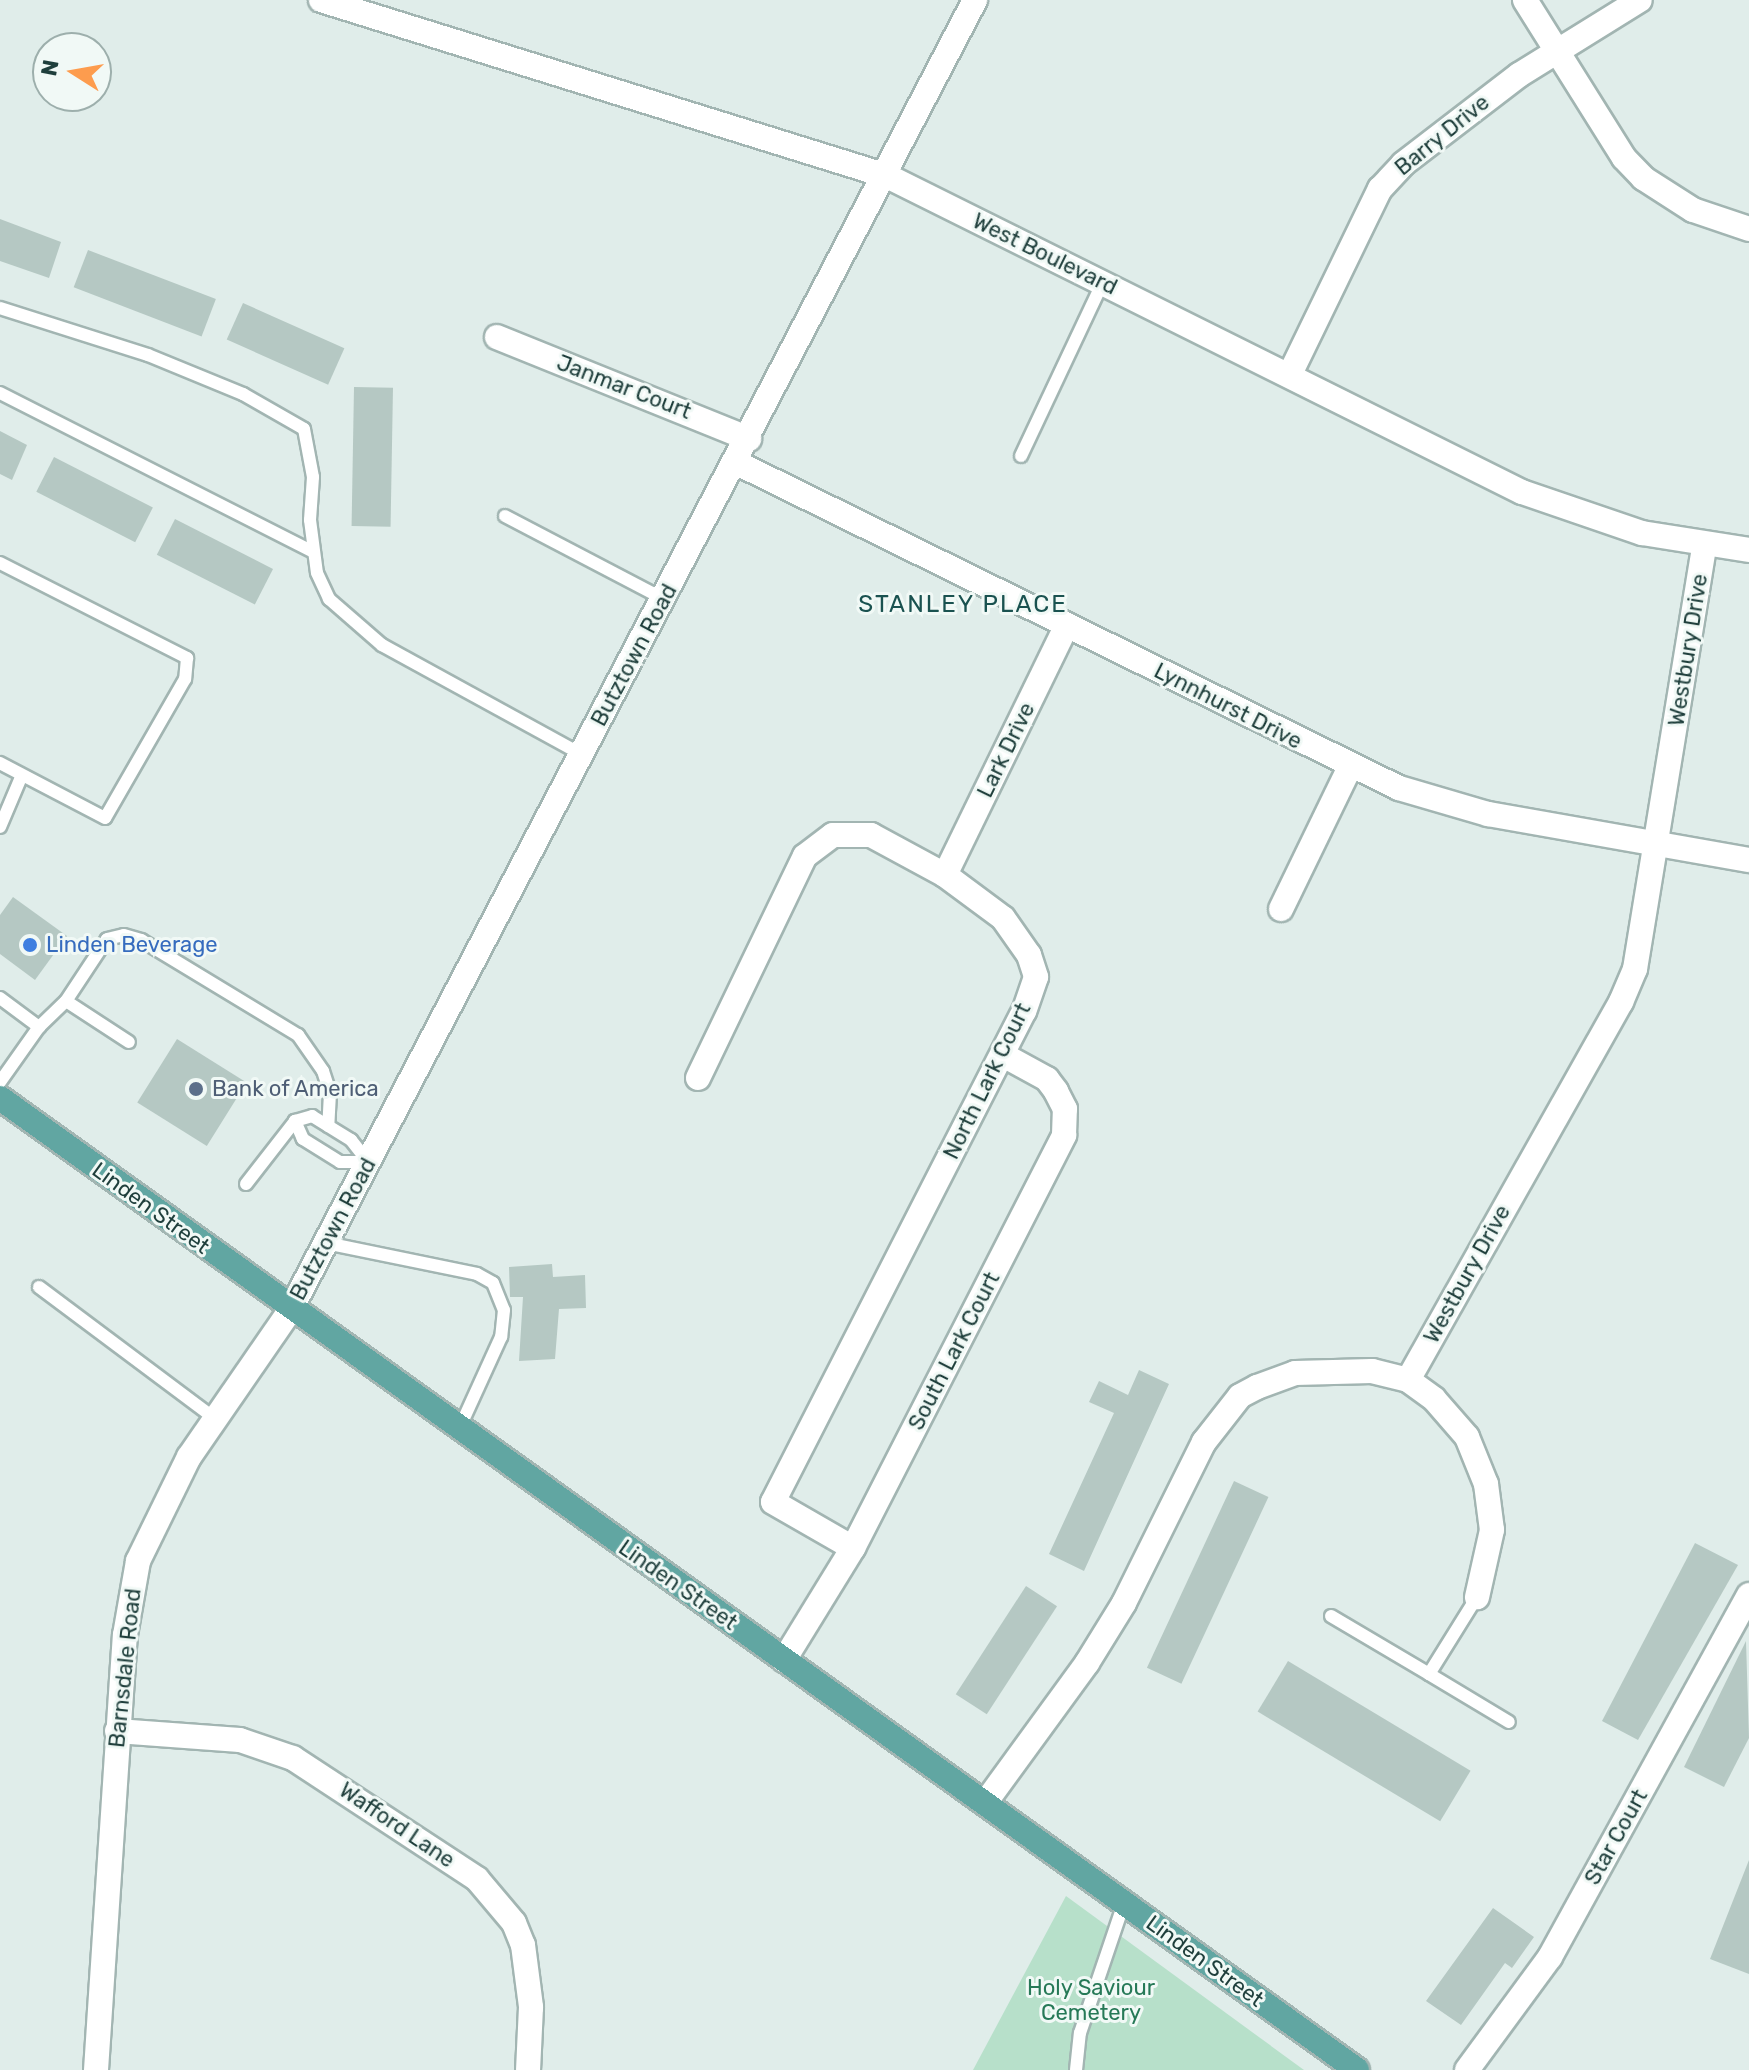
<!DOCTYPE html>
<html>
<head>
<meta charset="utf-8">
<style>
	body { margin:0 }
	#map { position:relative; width:1749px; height:2070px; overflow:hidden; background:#e0edea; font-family:Rubik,sans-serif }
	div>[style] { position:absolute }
	.green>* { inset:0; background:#b7e0ca }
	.building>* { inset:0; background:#b5c8c3; transform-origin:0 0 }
	.roads { filter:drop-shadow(2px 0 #a2b5b2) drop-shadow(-2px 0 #a2b5b2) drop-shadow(0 2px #a2b5b2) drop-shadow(0 -2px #a2b5b2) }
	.lane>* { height:12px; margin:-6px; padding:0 6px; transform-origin:6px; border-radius:6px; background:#fff }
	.street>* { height:24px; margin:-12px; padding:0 12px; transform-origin:12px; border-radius:12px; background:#fff }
	.secondary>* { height:24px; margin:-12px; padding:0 12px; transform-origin:12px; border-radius:12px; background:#fff }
	.primary>* { height:24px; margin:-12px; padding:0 12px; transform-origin:12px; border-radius:12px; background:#61a6a2 }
	.dots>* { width:22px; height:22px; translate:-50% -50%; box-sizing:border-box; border:4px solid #f1f9f6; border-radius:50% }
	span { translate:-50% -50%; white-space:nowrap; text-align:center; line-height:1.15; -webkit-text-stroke:6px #f1f9f6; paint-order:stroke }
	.street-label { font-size:22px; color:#1f3f3c }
	.shop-label { font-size:22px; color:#366cbe }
	.left { translate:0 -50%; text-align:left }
	.service-label { font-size:22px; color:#4e5e75 }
	.park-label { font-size:22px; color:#267957 }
	.neighbourhood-label { font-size:24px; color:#1a5250; letter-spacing:2px }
	.north { position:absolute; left:32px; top:32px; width:80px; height:80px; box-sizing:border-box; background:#f1f9f6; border:2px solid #9dafac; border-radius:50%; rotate:281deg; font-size:22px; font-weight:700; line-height:32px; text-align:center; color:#1f3f3c }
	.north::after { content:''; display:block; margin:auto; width:28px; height:36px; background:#fd9c4e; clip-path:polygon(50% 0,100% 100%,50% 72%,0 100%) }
</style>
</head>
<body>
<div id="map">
	<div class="green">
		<i style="clip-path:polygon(1066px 1896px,1304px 2070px,973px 2070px)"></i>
	</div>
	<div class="building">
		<i style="clip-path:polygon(0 219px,61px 242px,49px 278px,0 261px)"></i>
		<i style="left:88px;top:250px;width:137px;height:40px;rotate:21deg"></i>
		<i style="left:243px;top:303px;width:111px;height:40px;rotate:24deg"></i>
		<i style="left:354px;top:387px;width:39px;height:139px;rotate:1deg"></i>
		<i style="clip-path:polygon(0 431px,27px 445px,12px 480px,0 474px)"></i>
		<i style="left:54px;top:457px;width:111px;height:39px;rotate:27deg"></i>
		<i style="left:175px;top:519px;width:110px;height:40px;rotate:27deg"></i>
		<i style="clip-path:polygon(13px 897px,67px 936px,35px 980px,0 954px,0 915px)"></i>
		<i style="left:177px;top:1039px;width:82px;height:75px;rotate:32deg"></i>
		<i style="clip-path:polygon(552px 1264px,553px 1277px,585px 1275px,586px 1308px,559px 1309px,555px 1359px,519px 1361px,523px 1297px,510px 1297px,509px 1267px)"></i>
		<i style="clip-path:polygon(1139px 1370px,1169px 1384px,1084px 1571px,1049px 1554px,1114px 1413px,1089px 1402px,1099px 1381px,1128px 1395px)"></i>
		<i style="left:1234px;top:1481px;width:38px;height:206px;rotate:25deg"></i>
		<i style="clip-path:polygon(1695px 1543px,1738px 1565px,1638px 1740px,1602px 1721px)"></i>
		<i style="left:1026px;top:1586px;width:37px;height:129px;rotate:33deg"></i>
		<i style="clip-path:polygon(1746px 1641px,1749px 1738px,1724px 1787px,1684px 1767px)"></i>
		<i style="left:1288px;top:1661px;width:213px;height:59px;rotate:31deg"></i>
		<i style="clip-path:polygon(1749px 1860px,1749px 1974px,1710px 1959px)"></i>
		<i style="clip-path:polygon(1493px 1908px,1534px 1937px,1512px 1968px,1505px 1963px,1461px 2025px,1426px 2001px)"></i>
	</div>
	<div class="roads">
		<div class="lane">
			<i style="left:0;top:308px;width:155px;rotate:17.6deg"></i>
			<i style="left:148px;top:355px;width:103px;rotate:22.3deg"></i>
			<i style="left:243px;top:394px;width:70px;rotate:29.8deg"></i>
			<i style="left:304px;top:429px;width:49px;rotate:79.4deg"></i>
			<i style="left:313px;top:477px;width:43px;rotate:94deg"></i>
			<i style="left:310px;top:520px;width:53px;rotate:82.5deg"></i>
			<i style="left:317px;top:573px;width:29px;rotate:65deg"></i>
			<i style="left:329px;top:599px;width:70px;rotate:41deg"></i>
			<i style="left:382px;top:645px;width:227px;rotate:28.7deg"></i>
			<i style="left:0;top:393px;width:352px;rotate:26.9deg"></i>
			<i style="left:1021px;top:456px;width:192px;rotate:-64.8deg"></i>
			<i style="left:505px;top:516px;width:179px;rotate:27.6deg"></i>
			<i style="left:0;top:563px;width:210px;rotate:26.9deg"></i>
			<i style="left:187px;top:658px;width:21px;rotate:95deg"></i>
			<i style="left:185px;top:679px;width:160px;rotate:119.9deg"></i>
			<i style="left:105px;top:818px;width:119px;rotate:-152.4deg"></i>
			<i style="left:0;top:827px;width:56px;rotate:-67.1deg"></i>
			<i style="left:0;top:998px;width:49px;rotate:36.6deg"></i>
			<i style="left:39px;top:1027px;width:37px;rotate:-44deg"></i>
			<i style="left:66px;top:1001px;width:74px;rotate:-56.5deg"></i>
			<i style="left:107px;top:939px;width:17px;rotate:-13deg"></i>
			<i style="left:124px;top:935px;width:18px;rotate:16deg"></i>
			<i style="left:141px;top:940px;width:184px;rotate:31.2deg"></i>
			<i style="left:298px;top:1035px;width:44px;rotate:55.2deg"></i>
			<i style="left:323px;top:1071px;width:23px;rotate:72deg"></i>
			<i style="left:330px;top:1093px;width:33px;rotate:93deg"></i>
			<i style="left:66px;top:1001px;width:75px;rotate:33.1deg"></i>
			<i style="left:0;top:1082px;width:67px;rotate:-54.7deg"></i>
			<i style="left:312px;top:1116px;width:46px;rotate:31.6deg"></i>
			<i style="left:351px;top:1140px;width:28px;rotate:52deg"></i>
			<i style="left:368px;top:1162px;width:28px;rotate:180deg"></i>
			<i style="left:340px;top:1162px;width:44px;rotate:-148.1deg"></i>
			<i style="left:303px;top:1139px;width:20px;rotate:-114deg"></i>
			<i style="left:295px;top:1121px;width:18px;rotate:-16deg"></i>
			<i style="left:246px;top:1184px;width:80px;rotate:-52.1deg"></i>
			<i style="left:326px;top:1243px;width:154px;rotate:11.6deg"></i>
			<i style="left:477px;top:1274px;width:18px;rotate:29deg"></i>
			<i style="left:493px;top:1283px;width:29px;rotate:68deg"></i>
			<i style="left:504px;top:1310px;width:27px;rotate:96deg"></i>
			<i style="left:501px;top:1337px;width:101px;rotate:114.5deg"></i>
			<i style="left:39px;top:1287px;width:219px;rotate:36.8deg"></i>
			<i style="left:1331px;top:1616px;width:114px;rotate:30.6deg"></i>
			<i style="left:1429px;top:1674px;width:91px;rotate:-58.1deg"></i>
			<i style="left:1429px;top:1674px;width:93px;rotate:31deg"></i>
			<i style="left:1076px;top:2070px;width:37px;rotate:-84deg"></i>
			<i style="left:1080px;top:2033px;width:137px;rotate:-71.3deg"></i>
		</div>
		<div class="street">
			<i style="left:321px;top:0;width:593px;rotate:17.27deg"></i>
			<i style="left:887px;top:176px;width:709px;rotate:26.46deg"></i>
			<i style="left:1522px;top:492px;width:127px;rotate:18.9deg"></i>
			<i style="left:1642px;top:533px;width:108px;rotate:9deg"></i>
			<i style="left:1525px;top:0;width:186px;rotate:57.9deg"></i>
			<i style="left:1624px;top:158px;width:28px;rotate:46deg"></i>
			<i style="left:1643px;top:178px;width:59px;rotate:32.6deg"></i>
			<i style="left:1693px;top:210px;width:59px;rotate:18.7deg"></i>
			<i style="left:497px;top:337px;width:272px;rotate:22deg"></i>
			<i style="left:1290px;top:374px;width:206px;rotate:-64.1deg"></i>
			<i style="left:1380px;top:189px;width:34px;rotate:-47deg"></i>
			<i style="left:1403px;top:164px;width:146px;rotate:-37.5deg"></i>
			<i style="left:1519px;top:75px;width:142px;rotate:-31.8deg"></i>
			<i style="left:737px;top:463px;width:737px;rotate:26.15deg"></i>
			<i style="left:1399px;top:788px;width:93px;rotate:16.3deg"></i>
			<i style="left:1488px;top:814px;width:265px;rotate:10deg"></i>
			<i style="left:945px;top:875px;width:278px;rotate:-64deg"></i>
			<i style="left:1281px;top:909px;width:158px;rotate:-64.1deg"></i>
			<i style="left:698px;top:1078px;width:246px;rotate:-64.3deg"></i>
			<i style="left:805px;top:856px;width:35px;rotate:-37deg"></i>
			<i style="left:833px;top:835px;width:38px"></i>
			<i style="left:871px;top:835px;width:84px;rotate:28.4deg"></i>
			<i style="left:945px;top:875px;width:72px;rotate:36.6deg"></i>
			<i style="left:1003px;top:918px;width:45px;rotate:54.9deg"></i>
			<i style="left:1029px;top:955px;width:23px;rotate:72deg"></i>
			<i style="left:1036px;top:977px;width:36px;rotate:109deg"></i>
			<i style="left:1024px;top:1011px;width:551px;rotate:117.08deg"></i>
			<i style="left:773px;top:1502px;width:92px;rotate:29.9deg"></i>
			<i style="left:1408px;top:1380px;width:434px;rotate:-60.6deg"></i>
			<i style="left:1621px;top:1002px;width:36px;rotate:-67deg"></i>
			<i style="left:1635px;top:969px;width:428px;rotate:-80.7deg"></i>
			<i style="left:784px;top:1660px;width:132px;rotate:-58.4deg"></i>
			<i style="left:853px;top:1548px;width:464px;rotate:-62.9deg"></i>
			<i style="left:1064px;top:1135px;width:26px;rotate:-88deg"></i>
			<i style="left:1065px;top:1109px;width:20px;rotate:-117deg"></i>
			<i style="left:1056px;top:1091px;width:15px;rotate:-127deg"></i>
			<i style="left:1047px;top:1079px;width:50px;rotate:-151.4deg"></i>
			<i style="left:117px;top:1731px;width:123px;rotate:4.2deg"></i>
			<i style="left:240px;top:1740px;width:56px;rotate:18.8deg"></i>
			<i style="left:293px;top:1758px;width:220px;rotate:33.3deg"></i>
			<i style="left:477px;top:1879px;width:57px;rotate:49.9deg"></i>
			<i style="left:514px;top:1923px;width:24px;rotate:68deg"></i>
			<i style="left:523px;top:1945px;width:63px;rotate:82.6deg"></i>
			<i style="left:531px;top:2007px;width:63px;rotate:92.7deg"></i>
			<i style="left:985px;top:1803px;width:173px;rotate:-53.9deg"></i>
			<i style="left:1087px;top:1663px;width:70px;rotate:-58.3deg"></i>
			<i style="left:1124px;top:1603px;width:180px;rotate:-63.6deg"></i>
			<i style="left:1204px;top:1442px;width:58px;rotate:-52deg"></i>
			<i style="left:1240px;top:1396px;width:19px;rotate:-28deg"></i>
			<i style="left:1257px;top:1387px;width:40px;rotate:-20.2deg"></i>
			<i style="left:1295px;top:1373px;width:77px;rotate:-1.5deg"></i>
			<i style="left:1372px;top:1371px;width:37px;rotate:14deg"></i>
			<i style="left:1408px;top:1380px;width:32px;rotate:36deg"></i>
			<i style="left:1434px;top:1399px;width:50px;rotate:49deg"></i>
			<i style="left:1467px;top:1437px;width:51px;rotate:68deg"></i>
			<i style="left:1486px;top:1484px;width:46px;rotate:82.6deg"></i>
			<i style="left:1492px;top:1530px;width:69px;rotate:102.6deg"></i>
			<i style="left:96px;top:2070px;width:436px;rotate:-86.2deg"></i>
			<i style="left:125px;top:1635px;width:75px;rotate:-80deg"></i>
			<i style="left:138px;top:1561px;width:116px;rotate:-63.9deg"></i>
			<i style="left:189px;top:1457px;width:180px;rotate:-55.4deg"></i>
			<i style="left:1467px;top:2070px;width:140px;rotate:-53.7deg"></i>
			<i style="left:1550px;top:1957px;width:413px;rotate:-61.2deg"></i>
		</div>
		<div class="secondary">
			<i style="left:291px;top:1309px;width:1477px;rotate:-62.41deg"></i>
		</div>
		<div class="primary">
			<i style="left:0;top:1098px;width:1669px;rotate:35.61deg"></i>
		</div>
	</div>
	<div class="dots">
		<i style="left:30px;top:945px;background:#3f7fe0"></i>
		<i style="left:196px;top:1089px;background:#5c6f8a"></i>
	</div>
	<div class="street-label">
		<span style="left:1442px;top:135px;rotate:-39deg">Barry Drive</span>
		<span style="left:1045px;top:254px;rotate:26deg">West Boulevard</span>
		<span style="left:624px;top:387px;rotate:21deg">Janmar Court</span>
		<span style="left:1688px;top:650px;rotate:-81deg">Westbury Drive</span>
		<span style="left:634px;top:655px;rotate:-62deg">Butztown Road</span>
		<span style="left:1228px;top:706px;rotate:27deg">Lynnhurst Drive</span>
		<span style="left:1006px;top:750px;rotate:-64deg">Lark Drive</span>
		<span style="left:987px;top:1081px;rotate:-64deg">North Lark Court</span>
		<span style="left:151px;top:1208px;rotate:36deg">Linden Street</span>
		<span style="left:333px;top:1229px;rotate:-62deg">Butztown Road</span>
		<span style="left:1467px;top:1274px;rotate:-61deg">Westbury Drive</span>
		<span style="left:954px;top:1351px;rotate:-63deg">South Lark Court</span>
		<span style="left:678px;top:1585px;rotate:35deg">Linden Street</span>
		<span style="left:125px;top:1668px;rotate:-84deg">Barnsdale Road</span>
		<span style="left:397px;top:1825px;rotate:34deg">Wafford Lane</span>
		<span style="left:1616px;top:1837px;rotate:-61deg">Star Court</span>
		<span style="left:1205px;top:1961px;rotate:36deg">Linden Street</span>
	</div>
	<div class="shop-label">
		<span class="left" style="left:46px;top:945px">Linden Beverage</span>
	</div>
	<div class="service-label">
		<span class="left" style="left:212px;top:1089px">Bank of America</span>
	</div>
	<div class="park-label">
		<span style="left:1091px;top:2000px">Holy Saviour<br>Cemetery</span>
	</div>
	<div class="neighbourhood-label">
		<span style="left:963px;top:605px">STANLEY PLACE</span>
	</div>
	<div class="north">N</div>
</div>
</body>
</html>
